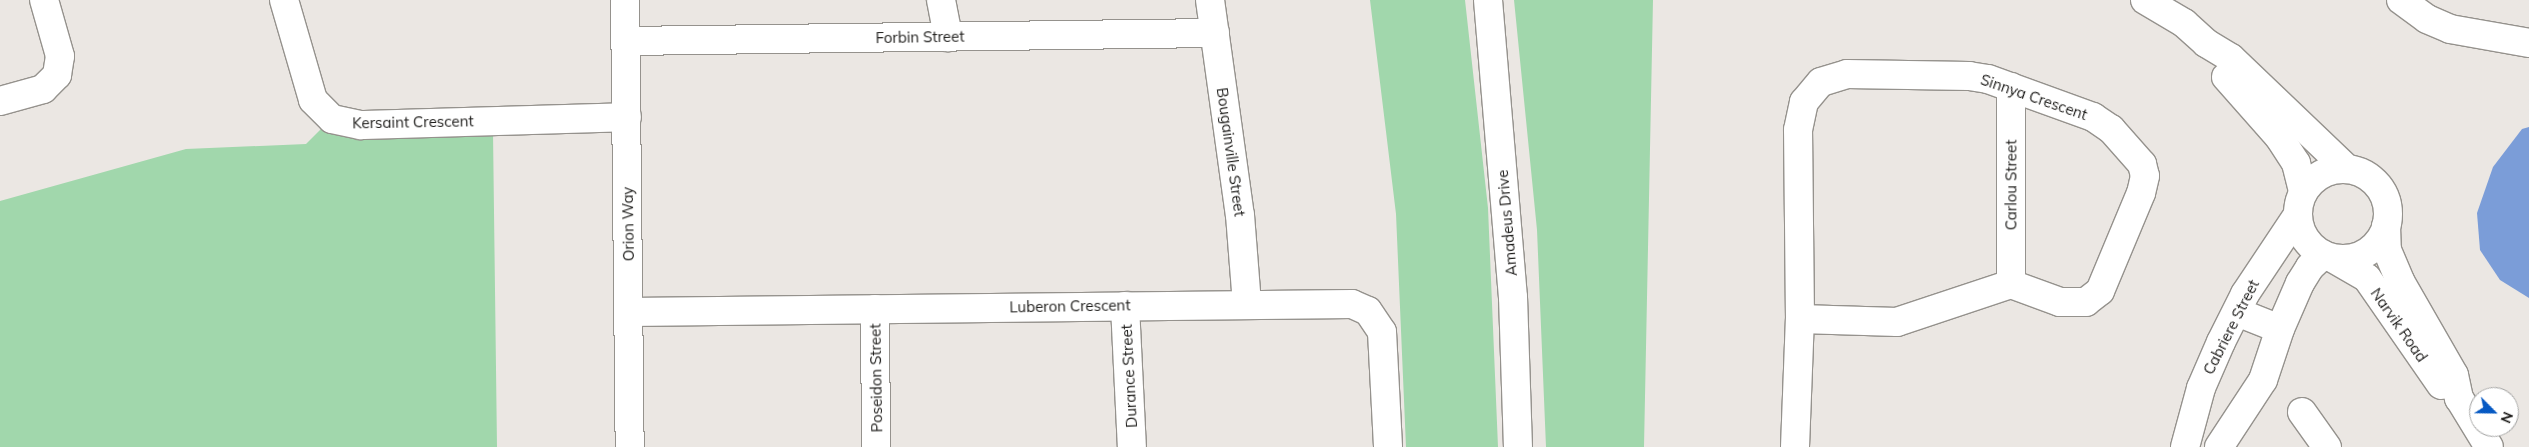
<!DOCTYPE html>
<html>
<head>
<meta charset="utf-8">
<style>
	body { margin:0 }
	#map { position:relative; width:2529px; height:447px; overflow:hidden; background:#ebe7e3; font-family:Mulish,sans-serif }
	div>[style] { position:absolute }
	.green>* { inset:0; background:#a1d7ac }
	.water>* { inset:0; background:#7b9dd8 }
	.roads { filter:drop-shadow(1px 0 #95928d) drop-shadow(-1px 0 #95928d) drop-shadow(0 1px #95928d) drop-shadow(0 -1px #95928d) }
	.minor>* { height:28px; margin:-14px; padding:0 14px; transform-origin:14px; border-radius:14px; background:#fff }
	.minor>.ring { margin:-14px; padding:0; box-sizing:content-box; background:none; border:28px solid #fff; border-radius:50% }
	span { translate:-50% -50%; white-space:nowrap; text-align:center; line-height:1.15; -webkit-text-stroke:4px #fff; paint-order:stroke }
	.street-label { font-size:15px; color:#1c1b19 }
	.north { position:absolute; left:2469px; top:387px; width:50px; height:50px; box-sizing:border-box; background:#fff; border:1px solid #a4a4a3; border-radius:50%; rotate:113deg; font-size:14px; font-weight:700; line-height:20px; text-align:center; color:#1c1b19 }
	.north::after { content:''; display:block; margin:auto; width:18px; height:22px; background:#0659c3; clip-path:polygon(50% 0,100% 100%,50% 72%,0 100%) }
</style>
</head>
<body>
<div id="map">
	<div class="green">
		<i style="clip-path:polygon(1370px 0,1465px 0,1488px 208px,1498px 447px,1406px 447px,1396px 214px)"></i>
		<i style="clip-path:polygon(1514px 0,1653px 0,1644px 447px,1546px 447px,1537px 230px)"></i>
		<i style="clip-path:polygon(323px 127px,493px 132px,497px 447px,0 447px,0 201px,186px 149px,306px 144px)"></i>
	</div>
	<div class="water">
		<i style="clip-path:polygon(2529px 127px,2529px 298px,2500px 280px,2480px 250px,2477px 213px,2493px 167px,2522px 129px)"></i>
	</div>
	<div class="roads">
		<div class="minor">
			<i style="left:284px;top:0;width:104px;rotate:73.8deg"></i>
			<i style="left:313px;top:100px;width:27px;rotate:45deg"></i>
			<i style="left:332px;top:119px;width:30px;rotate:12deg"></i>
			<i style="left:361px;top:125px;width:266px;rotate:-1.7deg"></i>
			<i style="left:625px;top:0;width:447px;rotate:89.4deg"></i>
			<i style="left:941px;top:0;width:38px;rotate:79deg"></i>
			<i style="left:1210px;top:0;width:217px;rotate:82.1deg"></i>
			<i style="left:1240px;top:215px;width:89px;rotate:85.5deg"></i>
			<i style="left:1488px;top:0;width:298px;rotate:85.2deg"></i>
			<i style="left:1513px;top:297px;width:150px;rotate:88.1deg"></i>
			<i style="left:2145px;top:0;width:45px;rotate:30.5deg"></i>
			<i style="left:2184px;top:23px;width:30px;rotate:42deg"></i>
			<i style="left:2206px;top:43px;width:29px;rotate:31deg"></i>
			<i style="left:2231px;top:58px;width:159px;rotate:43.7deg"></i>
			<i style="left:2401px;top:0;width:32px;rotate:36deg"></i>
			<i style="left:2427px;top:19px;width:25px;rotate:23deg"></i>
			<i style="left:2450px;top:29px;width:80px;rotate:10deg"></i>
			<i style="left:626px;top:41px;width:589px;rotate:-0.78deg"></i>
			<i style="left:2226px;top:77px;width:80px;rotate:48.5deg"></i>
			<i style="left:2279px;top:137px;width:31px;rotate:57deg"></i>
			<i style="left:2296px;top:163px;width:30px;rotate:76deg"></i>
			<i style="left:2011px;top:87px;width:197px;rotate:90deg"></i>
			<i style="left:0;top:101px;width:45px;rotate:-15.6deg"></i>
			<i style="left:43px;top:89px;width:20px;rotate:-45deg"></i>
			<i style="left:57px;top:75px;width:19px;rotate:-81deg"></i>
			<i style="left:60px;top:56px;width:58px;rotate:-105.9deg"></i>
			<i class="ring" style="left:2298px;top:169px;width:62px;height:62px"></i>
			<i style="left:2386px;top:226px;width:24px;rotate:88deg"></i>
			<i style="left:2387px;top:250px;width:34px;rotate:67deg"></i>
			<i style="left:2400px;top:281px;width:108px;rotate:60.1deg"></i>
			<i style="left:2454px;top:375px;width:24px;rotate:78deg"></i>
			<i style="left:2459px;top:398px;width:57px;rotate:58.5deg"></i>
			<i style="left:2334px;top:259px;width:38px;rotate:30deg"></i>
			<i style="left:2367px;top:278px;width:130px;rotate:55.3deg"></i>
			<i style="left:1125px;top:306px;width:141px;rotate:87.2deg"></i>
			<i style="left:875px;top:309px;width:138px;rotate:89.6deg"></i>
			<i style="left:629px;top:312px;width:723px;rotate:-0.63deg"></i>
			<i style="left:1352px;top:304px;width:17px;rotate:24deg"></i>
			<i style="left:1368px;top:311px;width:25px;rotate:56deg"></i>
			<i style="left:1382px;top:332px;width:115px;rotate:87deg"></i>
			<i style="left:2237px;top:312px;width:46px;rotate:21.6deg"></i>
			<i style="left:2302px;top:412px;width:43px;rotate:54.5deg"></i>
			<i style="left:1795px;top:447px;width:128px;rotate:-87.8deg"></i>
			<i style="left:1800px;top:319px;width:189px;rotate:-90.6deg"></i>
			<i style="left:1798px;top:130px;width:29px;rotate:-78deg"></i>
			<i style="left:1804px;top:102px;width:26px;rotate:-50deg"></i>
			<i style="left:1821px;top:82px;width:27px;rotate:-17deg"></i>
			<i style="left:1847px;top:74px;width:122px;rotate:0.9deg"></i>
			<i style="left:1969px;top:76px;width:19px;rotate:9deg"></i>
			<i style="left:1988px;top:79px;width:112px;rotate:19.9deg"></i>
			<i style="left:2093px;top:117px;width:22px;rotate:34deg"></i>
			<i style="left:2111px;top:129px;width:47px;rotate:48.5deg"></i>
			<i style="left:2142px;top:164px;width:12px;rotate:76deg"></i>
			<i style="left:2145px;top:176px;width:17px;rotate:103deg"></i>
			<i style="left:2141px;top:193px;width:106px;rotate:112.7deg"></i>
			<i style="left:2100px;top:291px;width:18px;rotate:142deg"></i>
			<i style="left:2086px;top:302px;width:26px;rotate:180deg"></i>
			<i style="left:2060px;top:302px;width:52px;rotate:-159.8deg"></i>
			<i style="left:2011px;top:284px;width:120px;rotate:161.6deg"></i>
			<i style="left:1897px;top:322px;width:97px;rotate:-178.2deg"></i>
			<i style="left:2185px;top:447px;width:61px;rotate:-74.8deg"></i>
			<i style="left:2201px;top:388px;width:50px;rotate:-66.5deg"></i>
			<i style="left:2221px;top:342px;width:54px;rotate:-63.4deg"></i>
			<i style="left:2245px;top:294px;width:94px;rotate:-56.3deg"></i>
			<i style="left:2219px;top:447px;width:80px;rotate:-56.7deg"></i>
			<i style="left:2263px;top:380px;width:54px;rotate:-71.6deg"></i>
			<i style="left:2280px;top:329px;width:50px;rotate:-66.5deg"></i>
			<i style="left:2300px;top:283px;width:19px;rotate:-58deg"></i>
			<i style="left:2310px;top:267px;width:18px;rotate:-43deg"></i>
		</div>
	</div>
	<div class="street-label">
		<span style="left:920px;top:37px;rotate:-1deg">Forbin Street</span>
		<span style="left:2034px;top:97px;rotate:19deg">Sinnya Crescent</span>
		<span style="left:413px;top:122px;rotate:-1deg">Kersaint Crescent</span>
		<span style="left:1231px;top:152px;rotate:82deg">Bougainville Street</span>
		<span style="left:2011px;top:185px;rotate:-90deg">Carlou Street</span>
		<span style="left:1507px;top:223px;rotate:-95deg">Amadeus Drive</span>
		<span style="left:628px;top:224px;rotate:-91deg">Orion Way</span>
		<span style="left:1070px;top:306px;rotate:-1deg">Luberon Crescent</span>
		<span style="left:2399px;top:325px;rotate:55deg">Narvik Road</span>
		<span style="left:2231px;top:327px;rotate:-63deg">Cabriere Street</span>
		<span style="left:1129px;top:376px;rotate:-93deg">Durance Street</span>
		<span style="left:876px;top:378px;rotate:-91deg">Poseidon Street</span>
	</div>
	<div class="north">N</div>
</div>
</body>
</html>
